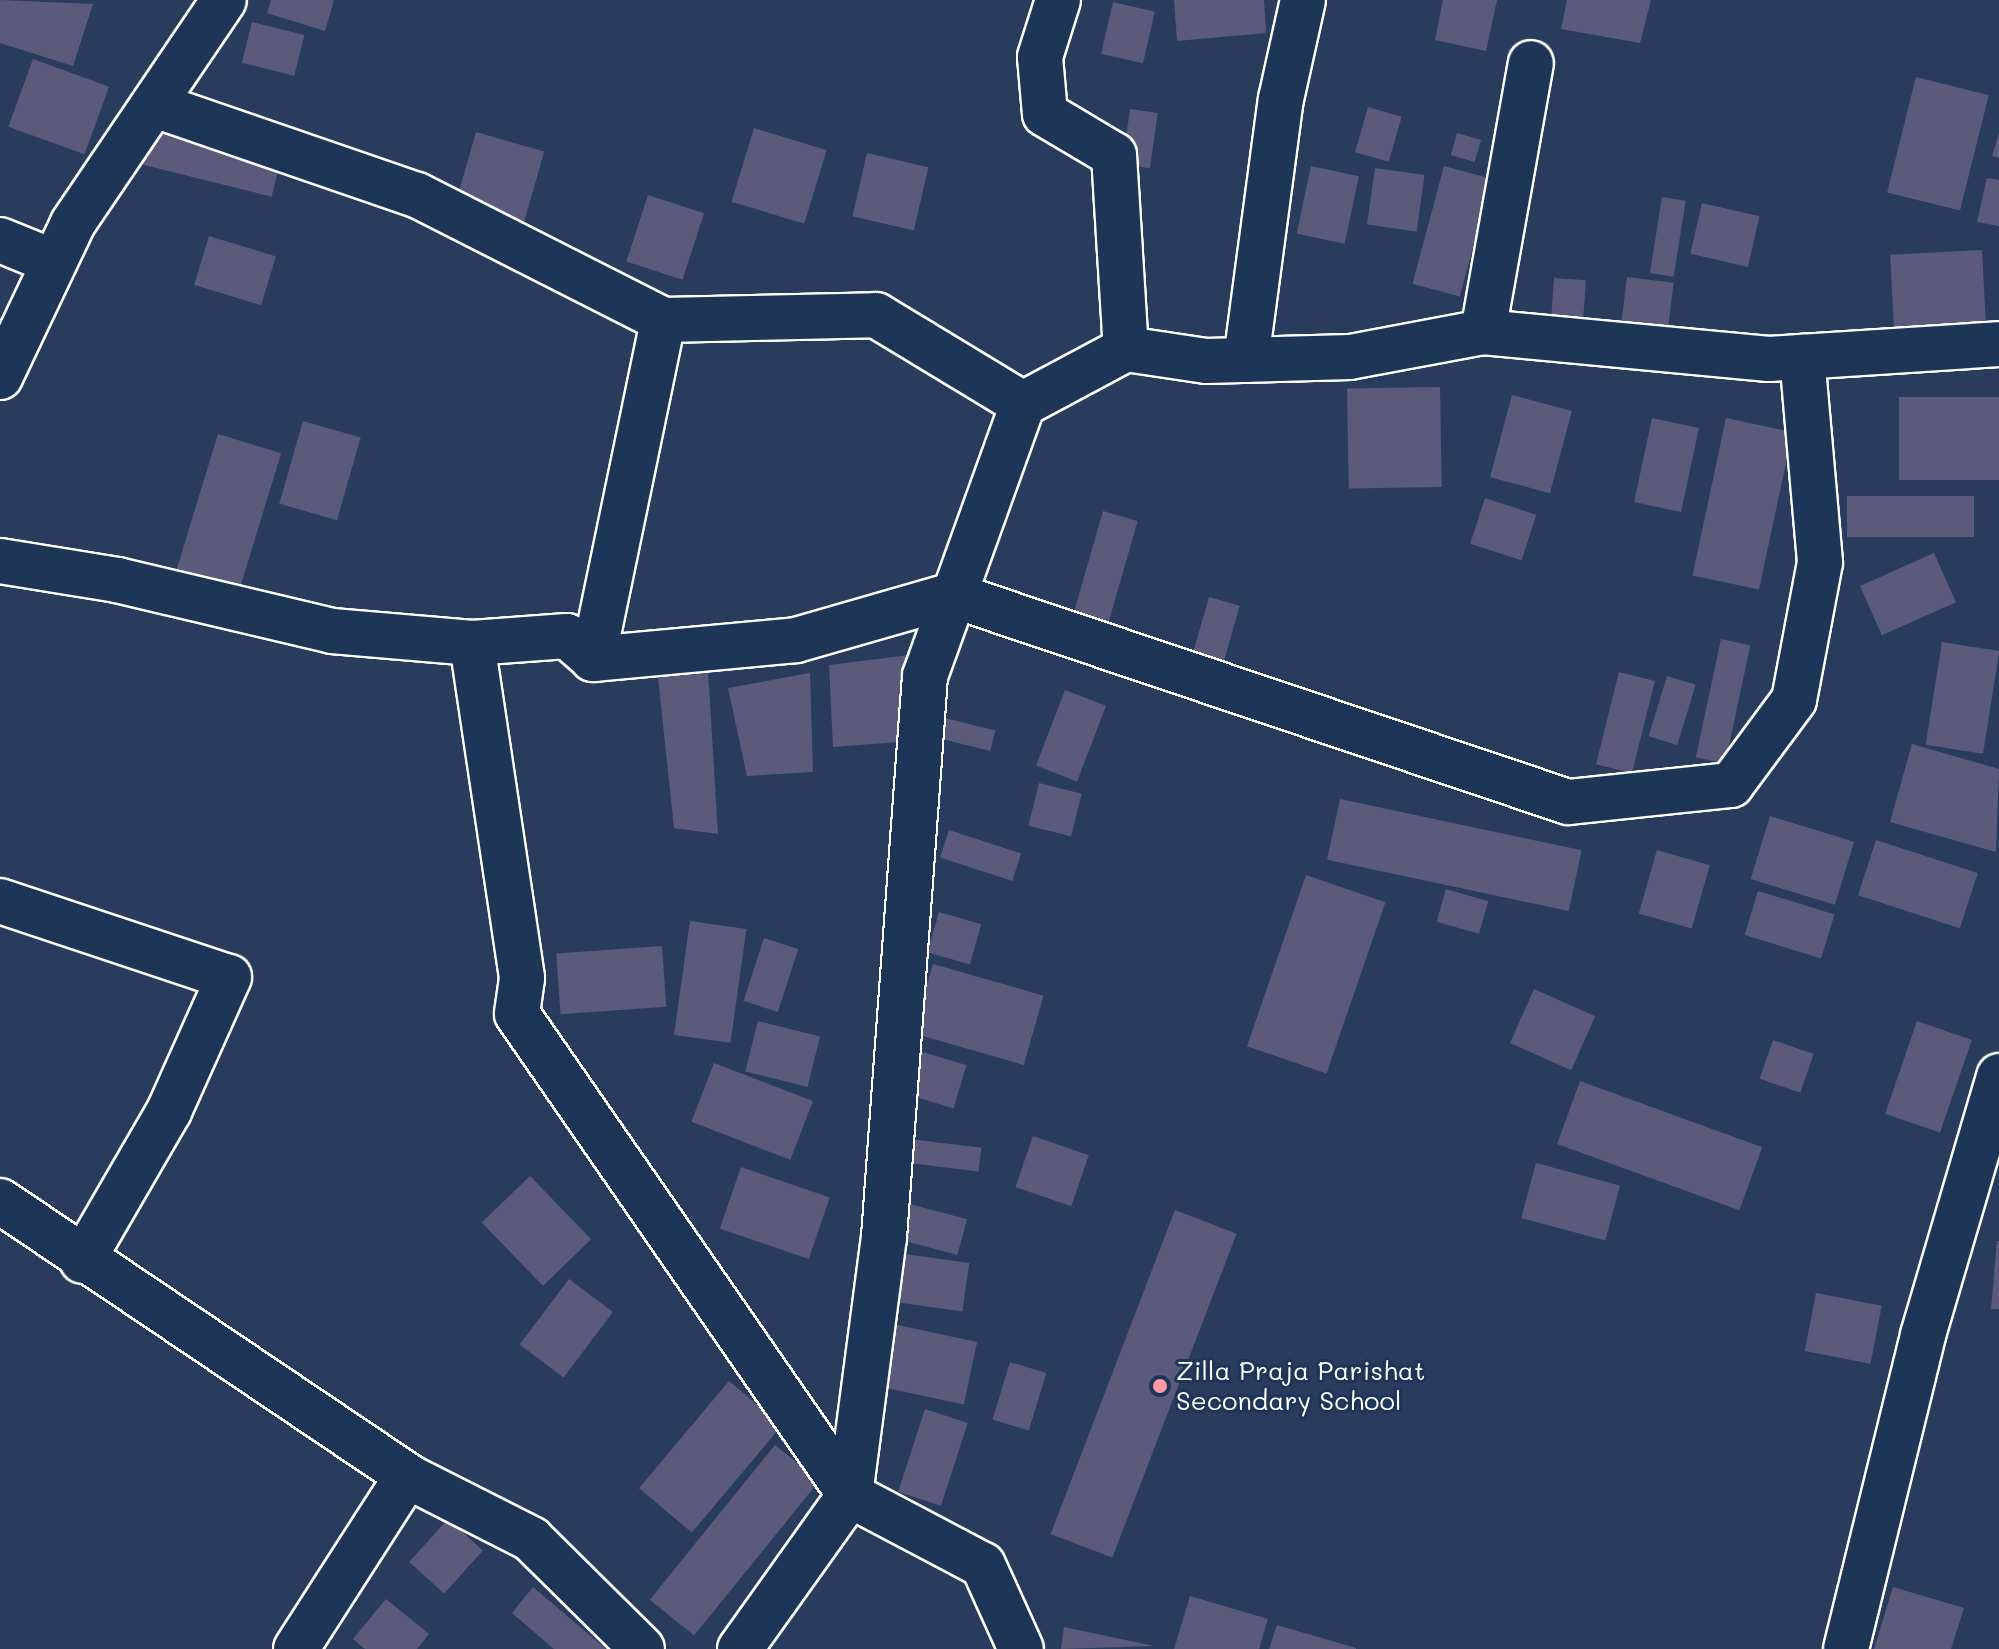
<!DOCTYPE html>
<html>
<head>
<meta charset="utf-8">
<style>
	body { margin:0 }
	#map { position:relative; width:1999px; height:1649px; overflow:hidden; background:#2a3c5e; font-family:Mali,sans-serif }
	div>[style] { position:absolute }
	.building>* { inset:0; background:#5c5a7a; transform-origin:0 0 }
	.roads { filter:drop-shadow(2px 0 #fff) drop-shadow(-2px 0 #fff) drop-shadow(0 2px #fff) drop-shadow(0 -2px #fff) }
	.minor>* { height:44px; margin:-22px; padding:0 22px; transform-origin:22px; border-radius:22px; background:#1d3557 }
	.tertiary>* { height:44px; margin:-22px; padding:0 22px; transform-origin:22px; border-radius:22px; background:#1d3557 }
	.dots>* { width:22px; height:22px; translate:-50% -50%; box-sizing:border-box; border:4px solid #1d3557; border-radius:50% }
	span { translate:-50% -50%; white-space:nowrap; text-align:center; line-height:1.15; -webkit-text-stroke:6px #1d3557; paint-order:stroke }
	.poi-label { font-size:26px; color:#fff }
	.left { translate:0 -50%; text-align:left }
</style>
</head>
<body>
<div id="map">
	<div class="building">
		<i style="clip-path:polygon(0 0,93px 4px,73px 66px,0 43px)"></i>
		<i style="clip-path:polygon(271px 0,334px 0,325px 31px,267px 13px)"></i>
		<i style="clip-path:polygon(1174px 0,1264px 0,1266px 33px,1177px 41px)"></i>
		<i style="clip-path:polygon(1443px 0,1497px 0,1486px 51px,1435px 40px)"></i>
		<i style="clip-path:polygon(1567px 0,1651px 0,1640px 43px,1561px 29px)"></i>
		<i style="left:1113px;top:2px;width:43px;height:53px;rotate:13deg"></i>
		<i style="left:252px;top:22px;width:54px;height:42px;rotate:14deg"></i>
		<i style="left:33px;top:59px;width:81px;height:72px;rotate:20deg"></i>
		<i style="left:1916px;top:77px;width:75px;height:119px;rotate:14deg"></i>
		<i style="left:1368px;top:107px;width:35px;height:47px;rotate:16deg"></i>
		<i style="left:1130px;top:109px;width:28px;height:56px;rotate:8deg"></i>
		<i style="left:149px;top:126px;width:136px;height:39px;rotate:14deg"></i>
		<i style="left:754px;top:128px;width:76px;height:77px;rotate:17deg"></i>
		<i style="left:476px;top:132px;width:71px;height:74px;rotate:16deg"></i>
		<i style="left:1457px;top:133px;width:25px;height:23px;rotate:16deg"></i>
		<i style="clip-path:polygon(1999px 133px,1999px 158px,1992px 156px)"></i>
		<i style="left:867px;top:153px;width:63px;height:65px;rotate:13deg"></i>
		<i style="left:1311px;top:166px;width:49px;height:69px;rotate:12deg"></i>
		<i style="left:1444px;top:166px;width:49px;height:122px;rotate:15deg"></i>
		<i style="left:1375px;top:168px;width:50px;height:57px;rotate:8deg"></i>
		<i style="clip-path:polygon(1987px 178px,1999px 180px,1999px 226px,1977px 222px)"></i>
		<i style="left:648px;top:195px;width:59px;height:70px;rotate:18deg"></i>
		<i style="left:1662px;top:197px;width:24px;height:77px;rotate:9deg"></i>
		<i style="left:1702px;top:203px;width:59px;height:52px;rotate:13deg"></i>
		<i style="left:209px;top:236px;width:70px;height:51px;rotate:17deg"></i>
		<i style="left:1982px;top:250px;width:79px;height:92px;rotate:87deg"></i>
		<i style="left:1627px;top:277px;width:47px;height:51px;rotate:7deg"></i>
		<i style="left:1554px;top:278px;width:32px;height:46px;rotate:4deg"></i>
		<i style="left:1440px;top:387px;width:100px;height:93px;rotate:89deg"></i>
		<i style="left:1512px;top:395px;width:62px;height:85px;rotate:15deg"></i>
		<i style="left:1999px;top:397px;width:83px;height:100px;rotate:90deg"></i>
		<i style="left:1652px;top:418px;width:48px;height:86px;rotate:12deg"></i>
		<i style="left:1726px;top:418px;width:68px;height:161px;rotate:12deg"></i>
		<i style="left:303px;top:421px;width:60px;height:86px;rotate:16deg"></i>
		<i style="left:218px;top:434px;width:66px;height:143px;rotate:17deg"></i>
		<i style="left:1974px;top:496px;width:41px;height:127px;rotate:90deg"></i>
		<i style="left:1485px;top:498px;width:54px;height:48px;rotate:18deg"></i>
		<i style="left:1103px;top:511px;width:36px;height:120px;rotate:16deg"></i>
		<i style="left:1934px;top:553px;width:54px;height:81px;rotate:66deg"></i>
		<i style="left:1209px;top:597px;width:32px;height:64px;rotate:16deg"></i>
		<i style="left:1721px;top:639px;width:30px;height:121px;rotate:12deg"></i>
		<i style="left:1942px;top:642px;width:58px;height:104px;rotate:9deg"></i>
		<i style="clip-path:polygon(910px 655px,899px 742px,833px 747px,829px 665px)"></i>
		<i style="clip-path:polygon(708px 670px,718px 834px,674px 828px,658px 677px)"></i>
		<i style="left:1619px;top:672px;width:37px;height:95px;rotate:14deg"></i>
		<i style="clip-path:polygon(810px 673px,813px 772px,747px 776px,728px 688px)"></i>
		<i style="left:1667px;top:676px;width:30px;height:63px;rotate:17deg"></i>
		<i style="left:1065px;top:690px;width:44px;height:81px;rotate:21deg"></i>
		<i style="left:941px;top:717px;width:56px;height:21px;rotate:14deg"></i>
		<i style="clip-path:polygon(1912px 744px,1999px 769px,1996px 852px,1890px 822px)"></i>
		<i style="left:1039px;top:783px;width:44px;height:44px;rotate:14deg"></i>
		<i style="left:1340px;top:799px;width:247px;height:62px;rotate:12deg"></i>
		<i style="left:1770px;top:816px;width:88px;height:66px;rotate:17deg"></i>
		<i style="left:949px;top:830px;width:76px;height:29px;rotate:18deg"></i>
		<i style="left:1876px;top:840px;width:107px;height:58px;rotate:18deg"></i>
		<i style="left:1657px;top:850px;width:55px;height:66px;rotate:16deg"></i>
		<i style="left:1306px;top:875px;width:84px;height:181px;rotate:19deg"></i>
		<i style="left:1446px;top:889px;width:44px;height:34px;rotate:16deg"></i>
		<i style="left:1758px;top:891px;width:80px;height:46px;rotate:17deg"></i>
		<i style="left:939px;top:912px;width:44px;height:42px;rotate:16deg"></i>
		<i style="left:690px;top:921px;width:57px;height:115px;rotate:8deg"></i>
		<i style="left:764px;top:938px;width:36px;height:66px;rotate:18deg"></i>
		<i style="left:662px;top:946px;width:61px;height:106px;rotate:86deg"></i>
		<i style="left:933px;top:964px;width:115px;height:72px;rotate:16deg"></i>
		<i style="left:1534px;top:989px;width:67px;height:59px;rotate:24deg"></i>
		<i style="left:758px;top:1021px;width:64px;height:52px;rotate:14deg"></i>
		<i style="left:1917px;top:1021px;width:58px;height:98px;rotate:19deg"></i>
		<i style="left:1773px;top:1040px;width:43px;height:41px;rotate:19deg"></i>
		<i style="left:913px;top:1049px;width:56px;height:45px;rotate:17deg"></i>
		<i style="left:714px;top:1063px;width:106px;height:63px;rotate:21deg"></i>
		<i style="left:1580px;top:1081px;width:194px;height:67px;rotate:20deg"></i>
		<i style="left:1033px;top:1136px;width:59px;height:54px;rotate:19deg"></i>
		<i style="left:902px;top:1138px;width:80px;height:24px;rotate:7deg"></i>
		<i style="left:1536px;top:1163px;width:87px;height:57px;rotate:15deg"></i>
		<i style="left:741px;top:1167px;width:94px;height:65px;rotate:19deg"></i>
		<i style="left:530px;top:1176px;width:88px;height:67px;rotate:46deg"></i>
		<i style="left:910px;top:1204px;width:59px;height:37px;rotate:15deg"></i>
		<i style="left:1175px;top:1210px;width:66px;height:347px;rotate:21deg"></i>
		<i style="clip-path:polygon(1997px 1241px,1999px 1241px,1999px 1309px,1991px 1309px)"></i>
		<i style="left:891px;top:1252px;width:79px;height:49px;rotate:8deg"></i>
		<i style="left:569px;top:1279px;width:55px;height:82px;rotate:37deg"></i>
		<i style="left:1816px;top:1293px;width:67px;height:59px;rotate:11deg"></i>
		<i style="left:893px;top:1324px;width:86px;height:64px;rotate:12deg"></i>
		<i style="left:1010px;top:1362px;width:38px;height:60px;rotate:17deg"></i>
		<i style="left:729px;top:1381px;width:69px;height:140px;rotate:40deg"></i>
		<i style="left:925px;top:1409px;width:45px;height:87px;rotate:18deg"></i>
		<i style="left:775px;top:1445px;width:57px;height:199px;rotate:39deg"></i>
		<i style="left:448px;top:1519px;width:47px;height:58px;rotate:42deg"></i>
		<i style="clip-path:polygon(533px 1587px,606px 1649px,554px 1649px,512px 1613px)"></i>
		<i style="clip-path:polygon(1893px 1587px,1964px 1608px,1951px 1649px,1874px 1649px)"></i>
		<i style="clip-path:polygon(1190px 1596px,1268px 1619px,1259px 1649px,1174px 1649px)"></i>
		<i style="clip-path:polygon(386px 1599px,429px 1634px,417px 1649px,365px 1649px,353px 1639px)"></i>
		<i style="clip-path:polygon(1277px 1625px,1356px 1648px,1356px 1649px,1269px 1649px)"></i>
		<i style="clip-path:polygon(1064px 1627px,1154px 1646px,1061px 1649px)"></i>
	</div>
	<div class="roads">
		<div class="minor">
			<i style="left:1058px;top:0;width:60px;rotate:107.5deg"></i>
			<i style="left:1040px;top:57px;width:57px;rotate:85deg"></i>
			<i style="left:1045px;top:114px;width:80px;rotate:30.7deg"></i>
			<i style="left:1114px;top:155px;width:194px;rotate:86.5deg"></i>
			<i style="left:155px;top:105px;width:277px;rotate:19deg"></i>
			<i style="left:417px;top:195px;width:276px;rotate:26.9deg"></i>
			<i style="left:663px;top:320px;width:213px;rotate:-1.3deg"></i>
			<i style="left:876px;top:315px;width:172px;rotate:31.2deg"></i>
			<i style="left:0;top:240px;width:58px;rotate:22.2deg"></i>
			<i style="left:1483px;top:332px;width:273px;rotate:-79.9deg"></i>
			<i style="left:1246px;top:360px;width:263px;rotate:-82.4deg"></i>
			<i style="left:1281px;top:99px;width:101px;rotate:-77.5deg"></i>
			<i style="left:0;top:377px;width:170px;rotate:-64.6deg"></i>
			<i style="left:73px;top:223px;width:269px;rotate:-55.9deg"></i>
			<i style="left:0;top:561px;width:119px;rotate:9.2deg"></i>
			<i style="left:117px;top:580px;width:221px;rotate:13.3deg"></i>
			<i style="left:332px;top:631px;width:141px;rotate:4.9deg"></i>
			<i style="left:472px;top:643px;width:95px;rotate:-4.2deg"></i>
			<i style="left:567px;top:636px;width:35px;rotate:41deg"></i>
			<i style="left:593px;top:659px;width:204px;rotate:-5.3deg"></i>
			<i style="left:796px;top:640px;width:163px;rotate:-16deg"></i>
			<i style="left:953px;top:595px;width:649px;rotate:18.6deg"></i>
			<i style="left:1568px;top:802px;width:164px;rotate:-6deg"></i>
			<i style="left:1731px;top:785px;width:106px;rotate:-53.5deg"></i>
			<i style="left:1794px;top:700px;width:140px;rotate:-79.3deg"></i>
			<i style="left:1820px;top:562px;width:206px;rotate:-95deg"></i>
			<i style="left:472px;top:643px;width:339px;rotate:81.5deg"></i>
			<i style="left:522px;top:978px;width:36px;rotate:98deg"></i>
			<i style="left:517px;top:1014px;width:585px;rotate:55.3deg"></i>
			<i style="left:850px;top:1495px;width:150px;rotate:27.8deg"></i>
			<i style="left:983px;top:1565px;width:92px;rotate:65.7deg"></i>
			<i style="left:593px;top:659px;width:346px;rotate:-78.3deg"></i>
			<i style="left:0;top:901px;width:241px;rotate:18.4deg"></i>
			<i style="left:229px;top:977px;width:147px;rotate:114.1deg"></i>
			<i style="left:169px;top:1111px;width:173px;rotate:120.1deg"></i>
			<i style="left:0;top:1201px;width:491px;rotate:34deg"></i>
			<i style="left:296px;top:1649px;width:206px;rotate:-57.3deg"></i>
			<i style="left:407px;top:1476px;width:139px;rotate:26.9deg"></i>
			<i style="left:531px;top:1539px;width:156px;rotate:44.7deg"></i>
			<i style="left:740px;top:1649px;width:189px;rotate:-54.5deg"></i>
			<i style="left:850px;top:1495px;width:260px;rotate:-82.5deg"></i>
			<i style="left:884px;top:1237px;width:562px;rotate:-85.82deg"></i>
			<i style="left:925px;top:676px;width:289px;rotate:-70.2deg"></i>
			<i style="left:1023px;top:404px;width:117px;rotate:-28.1deg"></i>
			<i style="left:1126px;top:349px;width:81px;rotate:8.5deg"></i>
			<i style="left:1206px;top:361px;width:144px;rotate:-1.6deg"></i>
			<i style="left:1350px;top:357px;width:135px;rotate:-10.6deg"></i>
			<i style="left:1483px;top:332px;width:287px;rotate:5.4deg"></i>
			<i style="left:1769px;top:359px;width:230px;rotate:-3.7deg"></i>
		</div>
		<div class="tertiary">
			<i style="left:1846px;top:1649px;width:323px;rotate:-76.2deg"></i>
			<i style="left:1923px;top:1335px;width:270px;rotate:-73.6deg"></i>
		</div>
	</div>
	<div class="dots">
		<i style="left:1160px;top:1386px;background:#ff9aa2"></i>
	</div>
	<div class="poi-label">
		<span class="left" style="left:1176px;top:1386px">Zilla Praja Parishat<br>Secondary School</span>
	</div>
</div>
</body>
</html>
